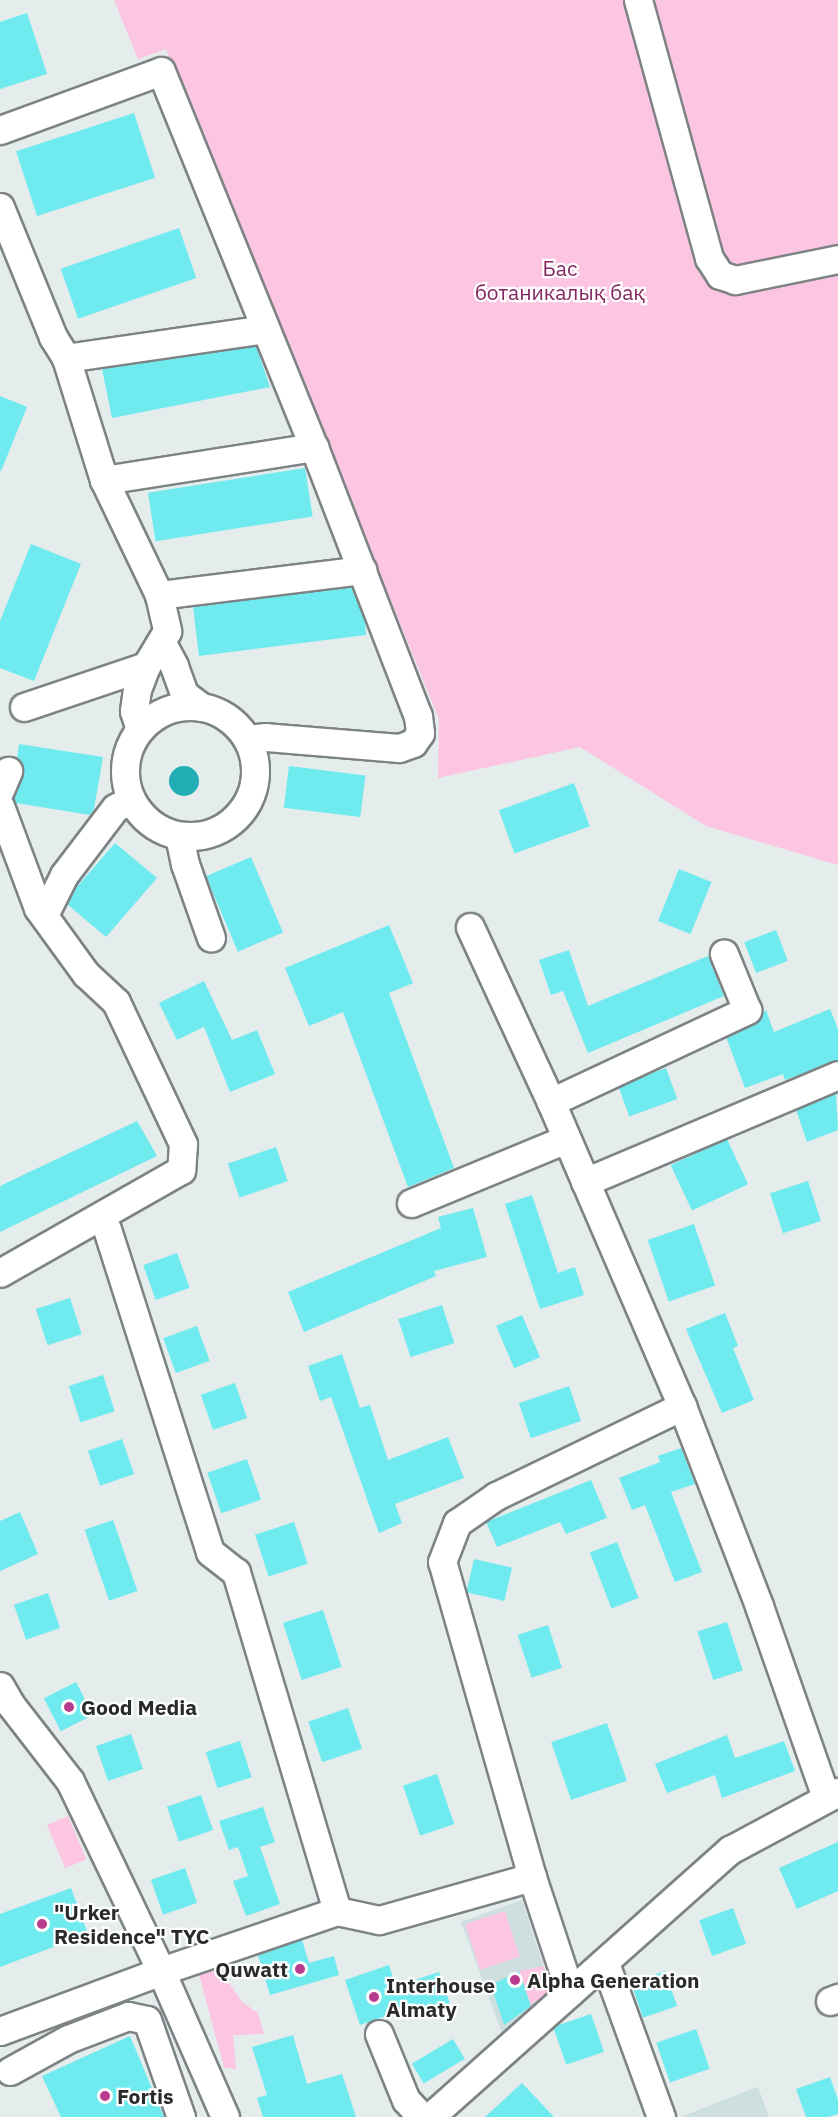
<!DOCTYPE html>
<html>
<head>
<meta charset="utf-8">
<style>
	body { margin:0 }
	#map { position:relative; width:838px; height:2117px; overflow:hidden; background:#e4ecec; font-family:"IBM Plex Sans",sans-serif }
	div>[style] { position:absolute }
	.built>* { inset:0; background:#cedfdf }
	.green>* { inset:0; background:#fcc5e2; transform-origin:0 0 }
	.water>* { inset:0; background:#21adb3 }
	.round { border-radius:50% }
	.building>* { inset:0; background:#6feaef; transform-origin:0 0 }
	.roads { filter:drop-shadow(2px 0 #7d8384) drop-shadow(-2px 0 #7d8384) drop-shadow(0 2px #7d8384) drop-shadow(0 -2px #7d8384) }
	.minor>* { height:27px; margin:-13.5px; padding:0 13.5px; transform-origin:13.5px; border-radius:13.5px; background:#fff }
	.minor>.ring { margin:-13.5px; padding:0; box-sizing:content-box; background:none; border:27px solid #fff; border-radius:50% }
	.dots>* { width:16px; height:16px; translate:-50% -50%; box-sizing:border-box; border:3px solid #fff; border-radius:50% }
	span { translate:-50% -50%; white-space:nowrap; text-align:center; line-height:1.15; -webkit-text-stroke:4.5px #fff; paint-order:stroke }
	.park-label { font-size:21px; color:#822761 }
	.poi-label { font-size:21px; color:#292b2b; font-weight:700 }
	.left { translate:0 -50%; text-align:left }
	.right { translate:-100% -50%; text-align:right }
</style>
</head>
<body>
<div id="map">
	<div class="built">
		<i style="clip-path:polygon(522px 1900px,553px 1995px,502px 2033px,461px 1922px)"></i>
		<i style="clip-path:polygon(758px 2087px,769px 2117px,680px 2117px,757px 2087px)"></i>
	</div>
	<div class="green">
		<i style="clip-path:polygon(114px 0,838px 0,838px 865px,706px 826px,580px 747px,438px 778px,439px 719px,166px 49px,138px 59px)"></i>
		<i style="left:68px;top:1816px;width:47px;height:23px;rotate:67deg"></i>
		<i style="left:505px;top:1911px;width:48px;height:42px;rotate:72deg"></i>
		<i style="clip-path:polygon(219px 1962px,227px 1980px,242px 2002px,258px 2013px,264px 2034px,233px 2035px,236px 2069px,224px 2068px,199px 1974px)"></i>
		<i style="clip-path:polygon(543px 1966px,553px 1995px,534px 2002px,531px 2007px,519px 1971px)"></i>
	</div>
	<div class="water">
		<i class="round" style="left:169px;top:766px;width:30px;height:30px"></i>
	</div>
	<div class="building">
		<i style="clip-path:polygon(27px 13px,47px 74px,0 89px,0 22px)"></i>
		<i style="left:134px;top:113px;width:68px;height:124px;rotate:72deg"></i>
		<i style="left:179px;top:228px;width:53px;height:125px;rotate:71deg"></i>
		<i style="clip-path:polygon(256px 346px,270px 387px,112px 418px,102px 369px)"></i>
		<i style="clip-path:polygon(0 396px,27px 407px,1px 471px,0 471px)"></i>
		<i style="left:305px;top:468px;width:49px;height:159px;rotate:81deg"></i>
		<i style="clip-path:polygon(31px 544px,81px 564px,34px 681px,0 668px,0 621px)"></i>
		<i style="clip-path:polygon(351px 587px,365px 621px,366px 635px,199px 656px,193px 607px)"></i>
		<i style="clip-path:polygon(19px 744px,103px 757px,94px 809px,90px 815px,16px 803px,13px 798px,24px 770px,17px 759px)"></i>
		<i style="left:289px;top:766px;width:77px;height:42px;rotate:7deg"></i>
		<i style="left:574px;top:783px;width:46px;height:80px;rotate:70deg"></i>
		<i style="clip-path:polygon(115px 843px,157px 878px,106px 937px,67px 904px,74px 890px)"></i>
		<i style="left:251px;top:857px;width:82px;height:49px;rotate:67deg"></i>
		<i style="left:679px;top:869px;width:35px;height:56px;rotate:22deg"></i>
		<i style="clip-path:polygon(389px 925px,413px 983px,389px 993px,454px 1168px,408px 1187px,343px 1012px,309px 1026px,285px 968px)"></i>
		<i style="left:776px;top:930px;width:33px;height:34px;rotate:69deg"></i>
		<i style="clip-path:polygon(569px 950px,588px 1006px,708px 956px,724px 996px,588px 1053px,563px 991px,551px 995px,539px 960px)"></i>
		<i style="clip-path:polygon(204px 981px,232px 1040px,257px 1030px,275px 1074px,230px 1092px,204px 1027px,177px 1040px,159px 1003px)"></i>
		<i style="clip-path:polygon(830px 1009px,838px 1029px,838px 1060px,785px 1080px,783px 1074px,745px 1088px,726px 1037px,754px 1024px,766px 1010px,774px 1032px)"></i>
		<i style="left:666px;top:1068px;width:33px;height:51px;rotate:70deg"></i>
		<i style="clip-path:polygon(836px 1093px,838px 1130px,807px 1142px,796px 1110px)"></i>
		<i style="clip-path:polygon(137px 1121px,157px 1156px,0 1232px,0 1186px)"></i>
		<i style="left:727px;top:1139px;width:50px;height:62px;rotate:65deg"></i>
		<i style="left:276px;top:1147px;width:36px;height:51px;rotate:71deg"></i>
		<i style="left:808px;top:1181px;width:42px;height:40px;rotate:72deg"></i>
		<i style="clip-path:polygon(532px 1195px,558px 1273px,575px 1267px,584px 1295px,540px 1309px,505px 1204px)"></i>
		<i style="clip-path:polygon(473px 1208px,487px 1257px,434px 1271px,436px 1276px,304px 1332px,288px 1292px,441px 1228px,438px 1217px)"></i>
		<i style="left:694px;top:1224px;width:65px;height:49px;rotate:71deg"></i>
		<i style="left:177px;top:1253px;width:37px;height:36px;rotate:70deg"></i>
		<i style="left:70px;top:1298px;width:38px;height:36px;rotate:72deg"></i>
		<i style="left:442px;top:1305px;width:40px;height:46px;rotate:72deg"></i>
		<i style="clip-path:polygon(725px 1313px,738px 1346px,733px 1348px,754px 1400px,722px 1413px,686px 1329px)"></i>
		<i style="left:522px;top:1315px;width:46px;height:28px;rotate:67deg"></i>
		<i style="left:197px;top:1326px;width:37px;height:36px;rotate:70deg"></i>
		<i style="clip-path:polygon(342px 1354px,360px 1408px,370px 1405px,388px 1460px,448px 1437px,464px 1478px,395px 1504px,402px 1523px,379px 1533px,331px 1397px,320px 1401px,308px 1366px)"></i>
		<i style="left:103px;top:1375px;width:38px;height:36px;rotate:72deg"></i>
		<i style="left:235px;top:1383px;width:37px;height:36px;rotate:71deg"></i>
		<i style="left:569px;top:1386px;width:37px;height:53px;rotate:71deg"></i>
		<i style="left:122px;top:1439px;width:37px;height:36px;rotate:71deg"></i>
		<i style="clip-path:polygon(681px 1448px,695px 1484px,671px 1492px,702px 1572px,675px 1582px,645px 1505px,632px 1510px,619px 1478px,660px 1462px,658px 1456px)"></i>
		<i style="left:247px;top:1459px;width:43px;height:42px;rotate:71deg"></i>
		<i style="clip-path:polygon(591px 1480px,607px 1518px,566px 1534px,560px 1522px,497px 1547px,486px 1522px)"></i>
		<i style="clip-path:polygon(20px 1512px,38px 1554px,0 1571px,0 1521px)"></i>
		<i style="left:113px;top:1520px;width:75px;height:30px;rotate:71deg"></i>
		<i style="left:294px;top:1522px;width:44px;height:41px;rotate:72deg"></i>
		<i style="left:617px;top:1542px;width:60px;height:29px;rotate:69deg"></i>
		<i style="left:474px;top:1559px;width:39px;height:34px;rotate:13deg"></i>
		<i style="left:48px;top:1593px;width:37px;height:36px;rotate:71deg"></i>
		<i style="left:323px;top:1610px;width:60px;height:42px;rotate:72deg"></i>
		<i style="left:727px;top:1622px;width:51px;height:31px;rotate:72deg"></i>
		<i style="left:548px;top:1625px;width:45px;height:32px;rotate:72deg"></i>
		<i style="left:76px;top:1682px;width:37px;height:36px;rotate:63deg"></i>
		<i style="left:348px;top:1708px;width:43px;height:42px;rotate:71deg"></i>
		<i style="left:607px;top:1723px;width:61px;height:59px;rotate:71deg"></i>
		<i style="left:131px;top:1734px;width:37px;height:37px;rotate:71deg"></i>
		<i style="clip-path:polygon(727px 1735px,735px 1758px,784px 1741px,795px 1771px,722px 1798px,715px 1775px,667px 1793px,655px 1764px)"></i>
		<i style="left:240px;top:1741px;width:38px;height:36px;rotate:72deg"></i>
		<i style="left:437px;top:1774px;width:53px;height:36px;rotate:71deg"></i>
		<i style="left:201px;top:1795px;width:37px;height:36px;rotate:71deg"></i>
		<i style="clip-path:polygon(263px 1807px,275px 1842px,260px 1847px,280px 1904px,246px 1916px,233px 1881px,248px 1876px,238px 1847px,229px 1850px,219px 1821px)"></i>
		<i style="clip-path:polygon(838px 1842px,838px 1891px,797px 1909px,779px 1868px)"></i>
		<i style="left:185px;top:1868px;width:37px;height:36px;rotate:71deg"></i>
		<i style="clip-path:polygon(71px 1888px,88px 1934px,0 1967px,0 1914px)"></i>
		<i style="left:733px;top:1908px;width:38px;height:36px;rotate:70deg"></i>
		<i style="clip-path:polygon(302px 1940px,309px 1963px,334px 1956px,339px 1975px,270px 1995px,258px 1955px)"></i>
		<i style="clip-path:polygon(389px 1965px,396px 1986px,439px 1972px,451px 2007px,417px 2019px,413px 2007px,360px 2025px,345px 1980px)"></i>
		<i style="clip-path:polygon(519px 1971px,531px 2006px,504px 2025px,491px 1985px)"></i>
		<i style="left:665px;top:1971px;width:37px;height:36px;rotate:71deg"></i>
		<i style="left:591px;top:2014px;width:40px;height:40px;rotate:71deg"></i>
		<i style="left:696px;top:2029px;width:42px;height:42px;rotate:71deg"></i>
		<i style="clip-path:polygon(293px 2035px,307px 2084px,342px 2074px,356px 2117px,263px 2117px,257px 2098px,267px 2095px,252px 2047px)"></i>
		<i style="clip-path:polygon(130px 2036px,164px 2117px,61px 2117px,42px 2076px)"></i>
		<i style="left:453px;top:2039px;width:23px;height:48px;rotate:59deg"></i>
		<i style="clip-path:polygon(830px 2077px,838px 2100px,838px 2114px,829px 2117px,806px 2117px,796px 2089px)"></i>
		<i style="clip-path:polygon(522px 2083px,554px 2117px,485px 2117px)"></i>
	</div>
	<div class="roads">
		<div class="minor">
			<i style="left:638px;top:0;width:268px;rotate:74.6deg"></i>
			<i style="left:709px;top:258px;width:20px;rotate:57deg"></i>
			<i style="left:720px;top:275px;width:16px;rotate:18deg"></i>
			<i style="left:735px;top:280px;width:105px;rotate:-11.5deg"></i>
			<i style="left:0;top:130px;width:171px;rotate:-20.1deg"></i>
			<i style="left:161px;top:71px;width:406px;rotate:67.9deg"></i>
			<i style="left:314px;top:447px;width:288px;rotate:68.9deg"></i>
			<i style="left:418px;top:716px;width:17px;rotate:83deg"></i>
			<i style="left:420px;top:733px;width:12px;rotate:125deg"></i>
			<i style="left:413px;top:743px;width:15px;rotate:160deg"></i>
			<i style="left:399px;top:748px;width:133px;rotate:-175.3deg"></i>
			<i style="left:266px;top:737px;width:19px;rotate:174deg"></i>
			<i style="left:0;top:207px;width:140px;rotate:67.8deg"></i>
			<i style="left:53px;top:337px;width:25px;rotate:58deg"></i>
			<i style="left:66px;top:358px;width:128px;rotate:72.7deg"></i>
			<i style="left:104px;top:480px;width:127px;rotate:64.4deg"></i>
			<i style="left:159px;top:595px;width:37px;rotate:77deg"></i>
			<i style="left:167px;top:631px;width:41px;rotate:121deg"></i>
			<i style="left:146px;top:666px;width:25px;rotate:111deg"></i>
			<i style="left:137px;top:689px;width:22px;rotate:98deg"></i>
			<i style="left:134px;top:711px;width:19px;rotate:72deg"></i>
			<i style="left:66px;top:358px;width:201px;rotate:-8.3deg"></i>
			<i style="left:104px;top:480px;width:213px;rotate:-8.9deg"></i>
			<i style="left:159px;top:595px;width:205px;rotate:-7deg"></i>
			<i style="left:162px;top:643px;width:26px;rotate:62deg"></i>
			<i style="left:174px;top:666px;width:30px;rotate:70deg"></i>
			<i style="left:184px;top:694px;width:21px;rotate:37deg"></i>
			<i class="ring" style="left:125px;top:706px;width:103px;height:103px"></i>
			<i style="left:24px;top:707px;width:129px;rotate:-18.6deg"></i>
			<i style="left:0;top:790px;width:21px;rotate:-67deg"></i>
			<i style="left:0;top:806px;width:109px;rotate:69.6deg"></i>
			<i style="left:38px;top:908px;width:82px;rotate:54deg"></i>
			<i style="left:86px;top:974px;width:41px;rotate:43deg"></i>
			<i style="left:116px;top:1002px;width:157px;rotate:64.7deg"></i>
			<i style="left:183px;top:1144px;width:26px;rotate:94deg"></i>
			<i style="left:181px;top:1170px;width:208px;rotate:150.4deg"></i>
			<i style="left:179px;top:836px;width:29px;rotate:78deg"></i>
			<i style="left:185px;top:864px;width:78px;rotate:70.6deg"></i>
			<i style="left:44px;top:915px;width:45px;rotate:-63.4deg"></i>
			<i style="left:64px;top:875px;width:84px;rotate:-52.7deg"></i>
			<i style="left:115px;top:808px;width:18px;rotate:-29deg"></i>
			<i style="left:470px;top:927px;width:193px;rotate:65.2deg"></i>
			<i style="left:551px;top:1102px;width:331px;rotate:66.7deg"></i>
			<i style="left:682px;top:1406px;width:214px;rotate:68.9deg"></i>
			<i style="left:759px;top:1606px;width:202px;rotate:70.7deg"></i>
			<i style="left:551px;top:1102px;width:217px;rotate:-25.1deg"></i>
			<i style="left:747px;top:1010px;width:61px;rotate:-112.3deg"></i>
			<i style="left:585px;top:1182px;width:275px;rotate:-22.9deg"></i>
			<i style="left:411px;top:1203px;width:168px;rotate:-22.4deg"></i>
			<i style="left:107px;top:1229px;width:339px;rotate:72.3deg"></i>
			<i style="left:210px;top:1552px;width:33px;rotate:38deg"></i>
			<i style="left:236px;top:1572px;width:354px;rotate:73.4deg"></i>
			<i style="left:0;top:1686px;width:22px;rotate:60deg"></i>
			<i style="left:11px;top:1705px;width:96px;rotate:52.2deg"></i>
			<i style="left:70px;top:1781px;width:211px;rotate:64.4deg"></i>
			<i style="left:161px;top:1971px;width:159px;rotate:66.3deg"></i>
			<i style="left:605px;top:1963px;width:164px;rotate:70deg"></i>
			<i style="left:570px;top:1992px;width:121px;rotate:-108.3deg"></i>
			<i style="left:532px;top:1877px;width:328px;rotate:-105.9deg"></i>
			<i style="left:442px;top:1562px;width:42px;rotate:-69deg"></i>
			<i style="left:457px;top:1523px;width:47px;rotate:-34.7deg"></i>
			<i style="left:496px;top:1496px;width:207px;rotate:-25.8deg"></i>
			<i style="left:830px;top:2001px;width:9px;rotate:-21deg"></i>
			<i style="left:0;top:2031px;width:172px;rotate:-20.4deg"></i>
			<i style="left:161px;top:1971px;width:186px;rotate:-18.8deg"></i>
			<i style="left:337px;top:1911px;width:43px;rotate:12.1deg"></i>
			<i style="left:379px;top:1920px;width:159px;rotate:-15.7deg"></i>
			<i style="left:379px;top:2034px;width:71px;rotate:67.8deg"></i>
			<i style="left:406px;top:2100px;width:23px;rotate:47deg"></i>
			<i style="left:10px;top:2071px;width:66px;rotate:-28.9deg"></i>
			<i style="left:68px;top:2039px;width:64px;rotate:-21deg"></i>
			<i style="left:128px;top:2016px;width:19px;rotate:12deg"></i>
			<i style="left:147px;top:2020px;width:103px;rotate:70.7deg"></i>
			<i style="left:430px;top:2117px;width:402px;rotate:-41.7deg"></i>
			<i style="left:730px;top:1850px;width:123px;rotate:-28.2deg"></i>
		</div>
	</div>
	<div class="dots">
		<i style="left:69px;top:1707px;background:#b83c8b"></i>
		<i style="left:42px;top:1924px;background:#b83c8b"></i>
		<i style="left:300px;top:1969px;background:#b83c8b"></i>
		<i style="left:515px;top:1980px;background:#b83c8b"></i>
		<i style="left:374px;top:1997px;background:#b83c8b"></i>
		<i style="left:105px;top:2096px;background:#b83c8b"></i>
	</div>
	<div class="park-label">
		<span style="left:560px;top:280px">Бас<br>ботаникалық бақ</span>
	</div>
	<div class="poi-label">
		<span class="left" style="left:81px;top:1707px">Good Media</span>
		<span class="left" style="left:54px;top:1924px">"Urker<br>Residence" ТҮС</span>
		<span class="right" style="left:288px;top:1969px">Quwatt</span>
		<span class="left" style="left:527px;top:1980px">Alpha Generation</span>
		<span class="left" style="left:386px;top:1997px">Interhouse<br>Almaty</span>
		<span class="left" style="left:117px;top:2096px">Fortis</span>
	</div>
</div>
</body>
</html>
